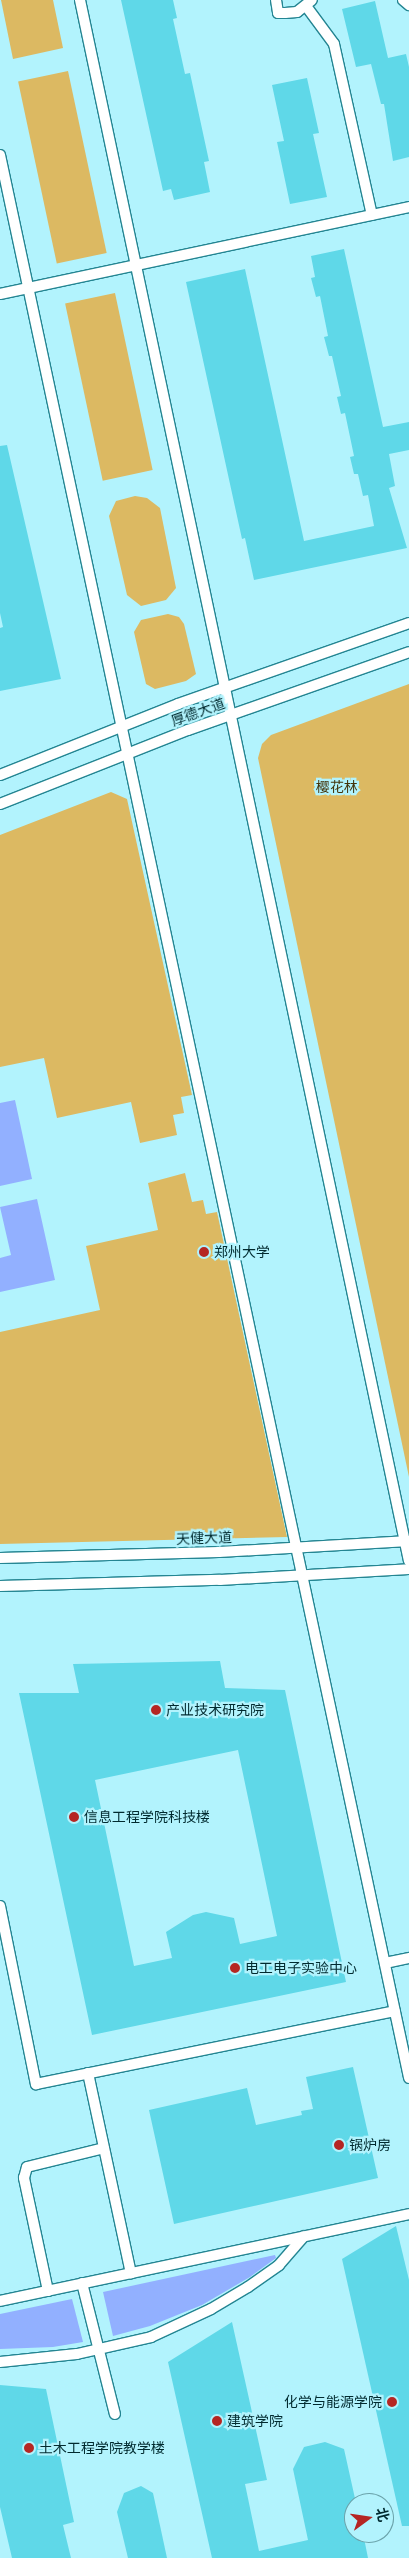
<!DOCTYPE html>
<html>
<head>
<meta charset="utf-8">
<style>
	body { margin:0 }
	#map { position:relative; width:409px; height:2558px; overflow:hidden; background:#b2f3fd; font-family:"IBM Plex Sans","Noto Sans SC",sans-serif }
	div>[style] { position:absolute }
	.green>* { inset:0; background:#dcb962; transform-origin:0 0 }
	.water>* { inset:0; background:#92b0ff }
	.building>* { inset:0; background:#5fd8e8 }
	.roads { filter:drop-shadow(1px 0 #248592) drop-shadow(-1px 0 #248592) drop-shadow(0 1px #248592) drop-shadow(0 -1px #248592) }
	.service>* { height:10px; margin:-5px; padding:0 5px; transform-origin:5px; border-radius:5px; background:#fff }
	.dots>* { width:14px; height:14px; translate:-50% -50%; box-sizing:border-box; border:2px solid #b2f3fd; border-radius:50% }
	span { translate:-50% -50%; white-space:nowrap; text-align:center; line-height:1.15; -webkit-text-stroke:4.5px #b2f3fd; paint-order:stroke }
	.street-label { font-size:14px; color:#012a2f }
	.park-label { font-size:14px; color:#43330a }
	.poi-label { font-size:14px; color:#012a2f }
	.left { translate:0 -50%; text-align:left }
	.right { translate:-100% -50%; text-align:right }
	.north { position:absolute; left:344px; top:2493px; width:50px; height:50px; box-sizing:border-box; background:#b2f3fd; border:1px solid #6ba3ab; border-radius:50%; rotate:76deg; font-size:14px; font-weight:700; line-height:20px; text-align:center; color:#012a2f }
	.north::after { content:''; display:block; margin:auto; width:18px; height:22px; background:#b52623; clip-path:polygon(50% 0,100% 100%,50% 72%,0 100%) }
</style>
</head>
<body>
<div id="map">
	<div class="green">
		<i style="clip-path:polygon(1px 0,53px 0,63px 48px,13px 59px)"></i>
		<i style="left:68px;top:71px;width:186px;height:51px;rotate:78deg"></i>
		<i style="left:115px;top:293px;width:181px;height:51px;rotate:78deg"></i>
		<i style="clip-path:polygon(135px 496px,147px 498px,160px 508px,176px 588px,166px 600px,141px 606px,127px 595px,109px 516px,116px 501px)"></i>
		<i style="clip-path:polygon(168px 614px,179px 617px,184px 624px,196px 674px,186px 681px,155px 689px,146px 684px,134px 632px,141px 620px)"></i>
		<i style="clip-path:polygon(409px 684px,409px 1477px,258px 758px,262px 744px,271px 735px)"></i>
		<i style="clip-path:polygon(111px 792px,127px 799px,192px 1095px,181px 1097px,184px 1113px,173px 1115px,177px 1135px,140px 1143px,131px 1102px,57px 1118px,44px 1058px,0 1067px,0 835px)"></i>
		<i style="clip-path:polygon(185px 1173px,192px 1202px,203px 1200px,206px 1214px,217px 1212px,287px 1537px,0 1544px,0 1332px,100px 1310px,86px 1246px,158px 1230px,148px 1183px)"></i>
	</div>
	<div class="water">
		<i style="clip-path:polygon(15px 1100px,32px 1179px,0 1186px,0 1103px)"></i>
		<i style="clip-path:polygon(37px 1199px,55px 1280px,0 1292px,0 1258px,11px 1255px,0 1207px)"></i>
		<i style="clip-path:polygon(275px 2255px,276px 2258px,250px 2277px,202px 2305px,150px 2326px,113px 2336px,103px 2292px)"></i>
		<i style="clip-path:polygon(72px 2299px,83px 2342px,53px 2347px,0 2349px,0 2314px)"></i>
	</div>
	<div class="building">
		<i style="clip-path:polygon(121px 0,173px 0,177px 18px,173px 19px,185px 74px,190px 73px,209px 161px,204px 162px,210px 192px,174px 200px,171px 189px,163px 191px)"></i>
		<i style="clip-path:polygon(375px 1px,388px 58px,406px 54px,409px 67px,409px 157px,393px 161px,384px 104px,381px 104px,371px 64px,356px 67px,342px 9px)"></i>
		<i style="clip-path:polygon(307px 78px,319px 133px,313px 134px,327px 197px,290px 204px,277px 142px,284px 141px,272px 85px)"></i>
		<i style="clip-path:polygon(344px 249px,383px 427px,409px 422px,409px 450px,389px 454px,395px 486px,389px 488px,407px 548px,254px 580px,245px 538px,242px 539px,186px 282px,245px 269px,304px 541px,374px 526px,368px 495px,363px 496px,358px 474px,354px 474px,350px 457px,354px 456px,345px 413px,341px 414px,337px 397px,341px 396px,332px 356px,329px 356px,324px 337px,328px 336px,320px 296px,316px 297px,311px 278px,315px 277px,311px 256px)"></i>
		<i style="clip-path:polygon(7px 445px,61px 679px,0 691px,0 628px,3px 627px,0 613px,0 446px)"></i>
		<i style="clip-path:polygon(evenodd,220px 1661px,225px 1688px,285px 1690px,346px 1982px,92px 2035px,19px 1693px,79px 1693px,73px 1664px,220px 1661px,238px 1750px,277px 1936px,240px 1944px,234px 1918px,206px 1912px,193px 1915px,166px 1932px,172px 1958px,134px 1966px,95px 1780px,238px 1750px)"></i>
		<i style="clip-path:polygon(353px 2067px,378px 2178px,174px 2224px,149px 2110px,247px 2088px,256px 2125px,302px 2115px,301px 2111px,313px 2109px,306px 2077px)"></i>
		<i style="clip-path:polygon(396px 2226px,409px 2280px,409px 2526px,402px 2526px,342px 2259px)"></i>
		<i style="clip-path:polygon(232px 2322px,267px 2480px,245px 2484px,259px 2551px,308px 2540px,293px 2469px,304px 2447px,325px 2442px,344px 2449px,356px 2503px,354px 2533px,363px 2533px,368px 2558px,212px 2558px,168px 2362px)"></i>
		<i style="clip-path:polygon(0 2385px,46px 2389px,74px 2522px,63px 2525px,71px 2558px,12px 2558px,0 2507px)"></i>
		<i style="clip-path:polygon(141px 2486px,153px 2493px,167px 2558px,128px 2558px,117px 2512px,124px 2493px)"></i>
	</div>
	<div class="roads">
		<div class="service">
			<i style="left:80px;top:0;width:1595px;rotate:78.1deg"></i>
			<i style="left:276px;top:0;width:13px;rotate:81deg"></i>
			<i style="left:278px;top:13px;width:7px"></i>
			<i style="left:285px;top:13px;width:12px;rotate:-5deg"></i>
			<i style="left:297px;top:12px;width:19px;rotate:-39deg"></i>
			<i style="left:403px;top:0;width:8px;rotate:40deg"></i>
			<i style="left:306px;top:6px;width:47px;rotate:53.6deg"></i>
			<i style="left:334px;top:44px;width:175px;rotate:77.5deg"></i>
			<i style="left:0;top:155px;width:1966px;rotate:77.99deg"></i>
			<i style="left:0;top:294px;width:418px;rotate:-12deg"></i>
			<i style="left:0;top:775px;width:192px;rotate:-21.7deg"></i>
			<i style="left:178px;top:704px;width:245px;rotate:-19.3deg"></i>
			<i style="left:0;top:804px;width:202px;rotate:-21.5deg"></i>
			<i style="left:188px;top:730px;width:234px;rotate:-19.4deg"></i>
			<i style="left:0;top:1558px;width:219px;rotate:-1.6deg"></i>
			<i style="left:219px;top:1552px;width:190px;rotate:-3.3deg"></i>
			<i style="left:0;top:1586px;width:220px;rotate:-1.6deg"></i>
			<i style="left:220px;top:1580px;width:189px;rotate:-3.3deg"></i>
			<i style="left:0;top:1906px;width:182px;rotate:78.6deg"></i>
			<i style="left:36px;top:2084px;width:366px;rotate:-11.5deg"></i>
			<i style="left:385px;top:1963px;width:25px;rotate:-12deg"></i>
			<i style="left:88px;top:2073px;width:205px;rotate:77.9deg"></i>
			<i style="left:82px;top:2283px;width:135px;rotate:75.9deg"></i>
			<i style="left:48px;top:2291px;width:116px;rotate:-102deg"></i>
			<i style="left:24px;top:2178px;width:11px;rotate:-75deg"></i>
			<i style="left:27px;top:2167px;width:79px;rotate:-13.9deg"></i>
			<i style="left:0;top:2301px;width:418px;rotate:-12deg"></i>
			<i style="left:0;top:2362px;width:77px;rotate:-5.9deg"></i>
			<i style="left:77px;top:2354px;width:76px;rotate:-12.9deg"></i>
			<i style="left:151px;top:2337px;width:66px;rotate:-25deg"></i>
			<i style="left:211px;top:2309px;width:43px;rotate:-30.7deg"></i>
			<i style="left:248px;top:2287px;width:38px;rotate:-35deg"></i>
			<i style="left:279px;top:2265px;width:38px;rotate:-49deg"></i>
		</div>
	</div>
	<div class="dots">
		<i style="left:204px;top:1252px;background:#b52623"></i>
		<i style="left:156px;top:1710px;background:#b52623"></i>
		<i style="left:74px;top:1817px;background:#b52623"></i>
		<i style="left:235px;top:1968px;background:#b52623"></i>
		<i style="left:339px;top:2145px;background:#b52623"></i>
		<i style="left:392px;top:2402px;background:#b52623"></i>
		<i style="left:217px;top:2421px;background:#b52623"></i>
		<i style="left:29px;top:2448px;background:#b52623"></i>
	</div>
	<div class="street-label">
		<span style="left:198px;top:712px;rotate:-20deg">厚德大道</span>
		<span style="left:204px;top:1538px;rotate:-2deg">天健大道</span>
	</div>
	<div class="park-label">
		<span style="left:337px;top:787px">樱花林</span>
	</div>
	<div class="poi-label">
		<span class="left" style="left:214px;top:1252px">郑州大学</span>
		<span class="left" style="left:166px;top:1710px">产业技术研究院</span>
		<span class="left" style="left:84px;top:1817px">信息工程学院科技楼</span>
		<span class="left" style="left:245px;top:1968px">电工电子实验中心</span>
		<span class="left" style="left:349px;top:2145px">锅炉房</span>
		<span class="right" style="left:382px;top:2402px">化学与能源学院</span>
		<span class="left" style="left:227px;top:2421px">建筑学院</span>
		<span class="left" style="left:39px;top:2448px">土木工程学院教学楼</span>
	</div>
	<div class="north">北</div>
</div>
</body>
</html>
